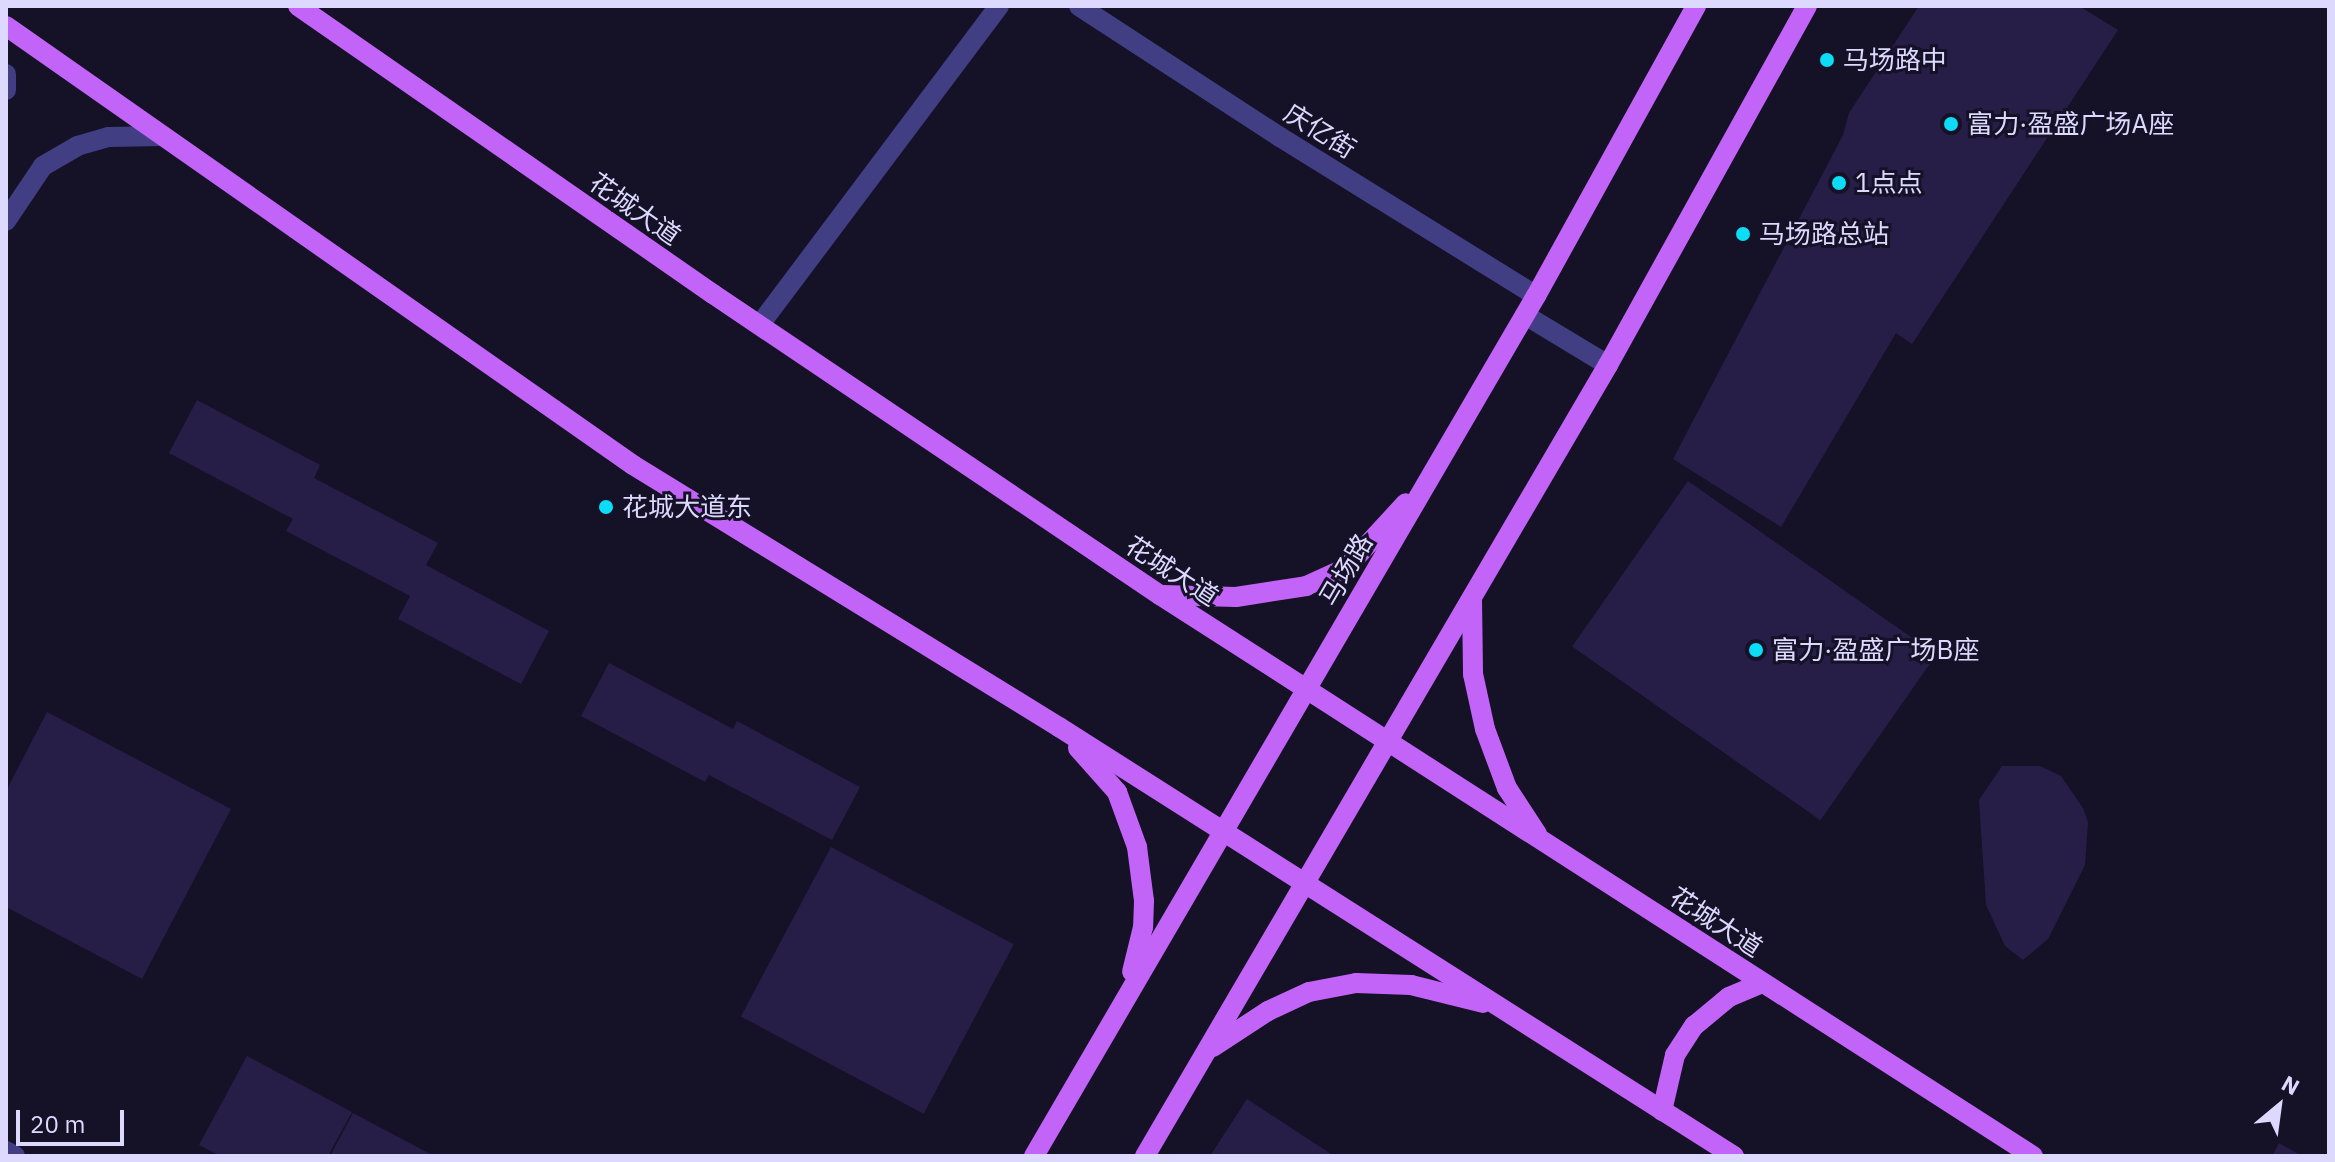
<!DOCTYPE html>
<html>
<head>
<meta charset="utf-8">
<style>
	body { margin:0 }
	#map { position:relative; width:2335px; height:1162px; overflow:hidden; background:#151127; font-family:"IBM Plex Sans","Noto Sans SC",sans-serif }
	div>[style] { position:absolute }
	.building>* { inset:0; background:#271e47; transform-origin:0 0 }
	.minor>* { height:20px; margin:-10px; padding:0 10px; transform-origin:10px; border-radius:10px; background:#413e84 }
	.major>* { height:20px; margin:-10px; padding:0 10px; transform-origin:10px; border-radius:10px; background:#c364f9 }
	.dots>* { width:22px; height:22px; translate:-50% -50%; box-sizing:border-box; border:4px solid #151127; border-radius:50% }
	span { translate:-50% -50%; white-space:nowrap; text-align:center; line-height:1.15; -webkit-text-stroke:6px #151127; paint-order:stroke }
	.poi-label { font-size:26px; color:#ddd8fe }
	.left { translate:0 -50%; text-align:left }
	.street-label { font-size:26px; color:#ddd8fe }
	.frame { position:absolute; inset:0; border:8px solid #ddd8fe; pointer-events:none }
	.north { position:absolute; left:2239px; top:1066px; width:80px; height:80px; -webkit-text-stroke:6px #151127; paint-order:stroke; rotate:29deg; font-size:22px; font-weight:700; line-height:32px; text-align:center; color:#ddd8fe }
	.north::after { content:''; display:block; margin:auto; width:28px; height:36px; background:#ddd8fe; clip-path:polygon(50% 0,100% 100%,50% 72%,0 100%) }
	.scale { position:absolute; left:16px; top:1110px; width:108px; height:36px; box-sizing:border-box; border:4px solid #ddd8fe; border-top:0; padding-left:10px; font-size:24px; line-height:28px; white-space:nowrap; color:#ddd8fe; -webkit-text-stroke:6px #151127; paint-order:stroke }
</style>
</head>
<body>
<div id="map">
	<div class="building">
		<i style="clip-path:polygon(1919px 6px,2079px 6px,2118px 30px,1912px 344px,1896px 333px,1781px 527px,1673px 459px,1843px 135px,1849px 113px)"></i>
		<i style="clip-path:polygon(197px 400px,320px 465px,314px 478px,438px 543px,426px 565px,549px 631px,521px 684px,398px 619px,410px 596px,286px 531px,293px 519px,169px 453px)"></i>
		<i style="left:1688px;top:481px;width:303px;height:202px;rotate:35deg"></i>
		<i style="clip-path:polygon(609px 663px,733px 729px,737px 721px,860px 787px,832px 840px,709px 775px,705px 782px,581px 716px)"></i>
		<i style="clip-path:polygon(47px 712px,231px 809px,142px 979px,6px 907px,6px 791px)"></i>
		<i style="clip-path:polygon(2002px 766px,2040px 766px,2061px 776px,2083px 808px,2088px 822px,2085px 865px,2048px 939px,2023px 960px,2005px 946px,1986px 905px,1979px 800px)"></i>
		<i style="left:831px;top:847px;width:207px;height:192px;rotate:28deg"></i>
		<i style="clip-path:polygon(247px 1056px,352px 1112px,328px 1156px,220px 1156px,199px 1145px)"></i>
		<i style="clip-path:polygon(1247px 1099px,1334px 1156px,1210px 1156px)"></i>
		<i style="clip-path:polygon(353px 1113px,434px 1156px,330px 1156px)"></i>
		<i style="clip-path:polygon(2279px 1143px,2302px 1156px,2272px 1156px)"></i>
	</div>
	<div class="minor">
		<i style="left:1079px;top:6px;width:240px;rotate:33.1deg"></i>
		<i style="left:1280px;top:137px;width:301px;rotate:31.8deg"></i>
		<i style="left:6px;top:74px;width:16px;rotate:90deg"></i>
		<i style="left:6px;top:221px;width:66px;rotate:-56.1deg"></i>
		<i style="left:43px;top:166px;width:39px;rotate:-30deg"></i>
		<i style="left:77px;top:146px;width:33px;rotate:-16deg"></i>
		<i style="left:109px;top:137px;width:54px;rotate:-1.1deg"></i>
		<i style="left:1525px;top:315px;width:97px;rotate:31.1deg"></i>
		<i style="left:761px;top:323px;width:396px;rotate:-53.1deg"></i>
		<i style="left:6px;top:1151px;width:10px;rotate:29deg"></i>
	</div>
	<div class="major">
		<i style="left:298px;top:6px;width:505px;rotate:34.76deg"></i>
		<i style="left:713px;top:294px;width:539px;rotate:33.96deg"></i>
		<i style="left:1160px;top:595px;width:1038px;rotate:32.73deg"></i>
		<i style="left:6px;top:26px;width:765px;rotate:35deg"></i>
		<i style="left:633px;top:465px;width:500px;rotate:31.59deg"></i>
		<i style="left:1059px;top:727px;width:800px;rotate:32.44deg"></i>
		<i style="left:1163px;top:595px;width:73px;rotate:1.6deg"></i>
		<i style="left:1236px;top:597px;width:71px;rotate:-8.9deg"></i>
		<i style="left:1306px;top:586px;width:44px;rotate:-24.2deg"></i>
		<i style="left:1346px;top:568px;width:88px;rotate:-47.3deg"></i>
		<i style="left:1472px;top:600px;width:74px;rotate:89.2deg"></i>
		<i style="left:1473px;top:674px;width:56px;rotate:77.7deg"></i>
		<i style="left:1485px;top:729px;width:63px;rotate:69.6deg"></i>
		<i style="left:1507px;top:788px;width:55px;rotate:56.9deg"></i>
		<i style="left:1078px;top:748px;width:59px;rotate:48.4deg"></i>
		<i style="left:1117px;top:792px;width:59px;rotate:70deg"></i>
		<i style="left:1137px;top:847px;width:54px;rotate:82.6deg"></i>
		<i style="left:1144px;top:901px;width:26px;rotate:92deg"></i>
		<i style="left:1143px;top:927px;width:46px;rotate:103.7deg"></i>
		<i style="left:1213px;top:1047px;width:66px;rotate:-33.2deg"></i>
		<i style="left:1268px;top:1011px;width:45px;rotate:-24.9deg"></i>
		<i style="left:1309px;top:992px;width:48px;rotate:-10.8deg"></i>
		<i style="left:1356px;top:983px;width:55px;rotate:2.1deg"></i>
		<i style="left:1411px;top:985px;width:74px;rotate:14deg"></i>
		<i style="left:1662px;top:1111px;width:57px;rotate:-76.9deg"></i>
		<i style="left:1675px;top:1055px;width:35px;rotate:-57deg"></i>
		<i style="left:1694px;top:1026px;width:45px;rotate:-39.6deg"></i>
		<i style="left:1729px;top:997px;width:36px;rotate:-23deg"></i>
		<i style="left:1034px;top:1156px;width:996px;rotate:-59.73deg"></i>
		<i style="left:1536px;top:296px;width:331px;rotate:-61.1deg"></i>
		<i style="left:1145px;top:1156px;width:917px;rotate:-59.66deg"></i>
		<i style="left:1608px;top:365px;width:410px;rotate:-61deg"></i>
	</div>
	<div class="dots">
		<i style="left:1827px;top:60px;background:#0cdcf6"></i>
		<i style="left:1951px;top:124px;background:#0cdcf6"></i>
		<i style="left:1839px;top:183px;background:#0cdcf6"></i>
		<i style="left:1743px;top:234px;background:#0cdcf6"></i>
		<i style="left:606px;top:507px;background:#0cdcf6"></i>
		<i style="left:1756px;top:650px;background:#0cdcf6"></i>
	</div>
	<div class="poi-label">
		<span class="left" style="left:1843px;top:60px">马场路中</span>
		<span class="left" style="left:1967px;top:124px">富力·盈盛广场A座</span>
		<span class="left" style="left:1855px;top:183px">1点点</span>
		<span class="left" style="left:1759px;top:234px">马场路总站</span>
		<span class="left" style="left:622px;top:507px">花城大道东</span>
		<span class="left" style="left:1772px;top:650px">富力·盈盛广场B座</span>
	</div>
	<div class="street-label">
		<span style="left:1320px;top:131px;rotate:32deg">庆亿街</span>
		<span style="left:635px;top:209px;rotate:35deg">花城大道</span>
		<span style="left:1346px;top:570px;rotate:-60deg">马场路</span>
		<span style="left:1172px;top:571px;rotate:33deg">花城大道</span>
		<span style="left:1716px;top:922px;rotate:33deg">花城大道</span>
	</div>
	<div class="frame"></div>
	<div class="north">N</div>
	<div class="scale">20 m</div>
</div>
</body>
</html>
